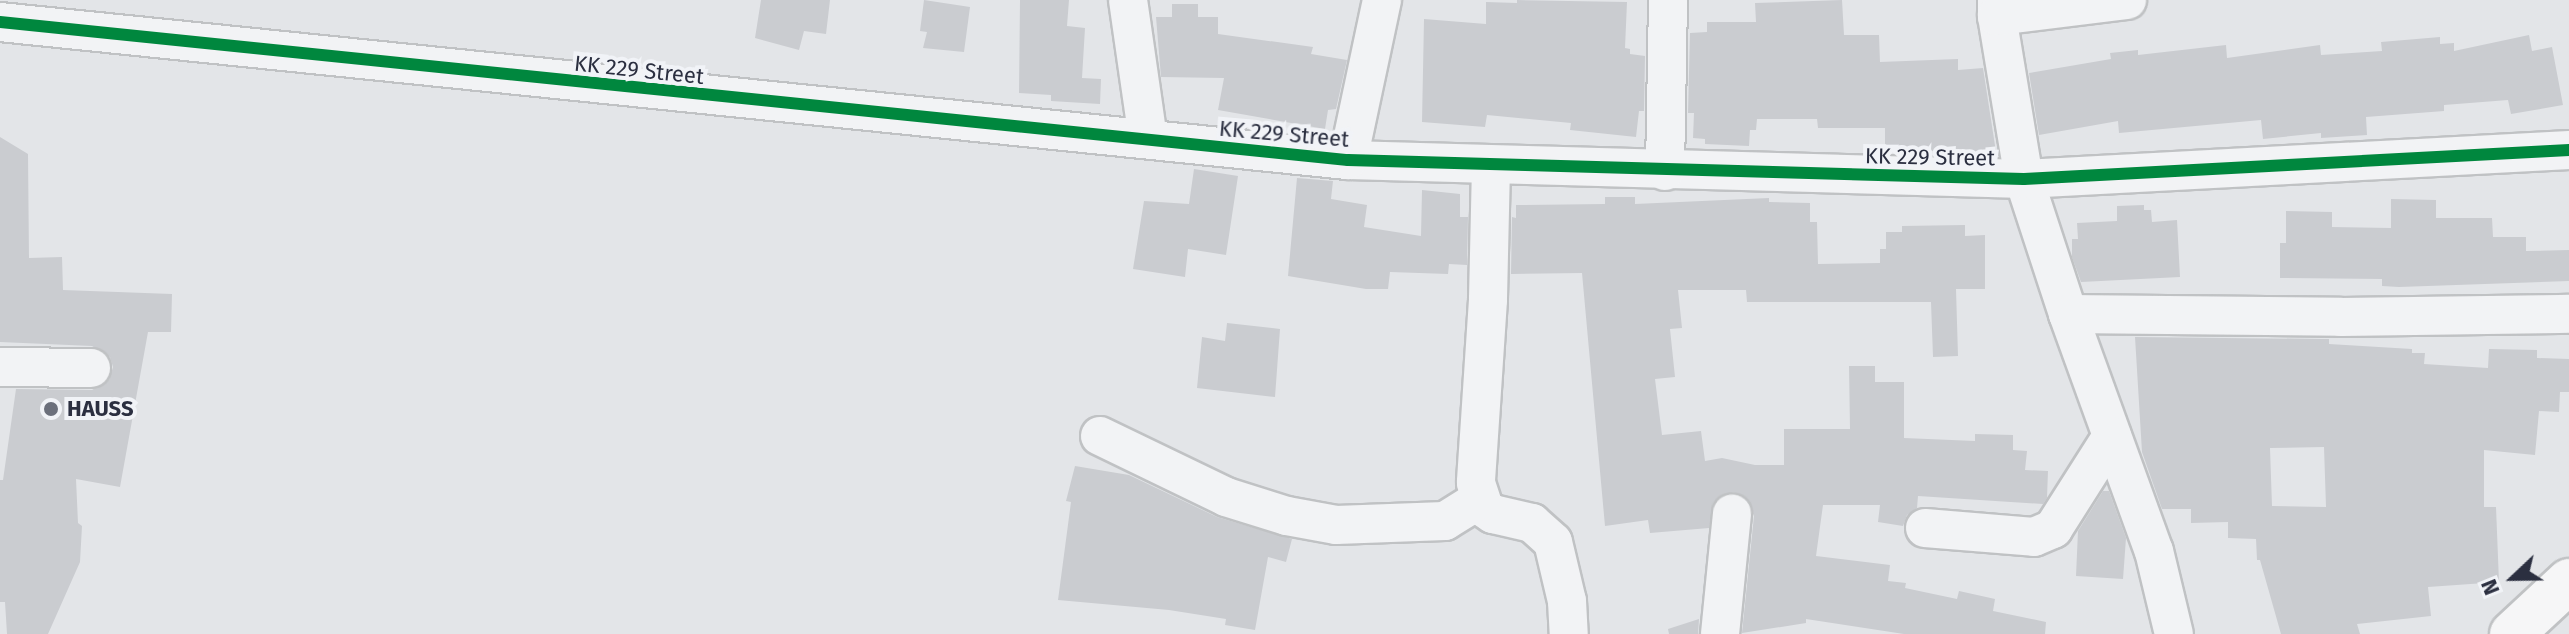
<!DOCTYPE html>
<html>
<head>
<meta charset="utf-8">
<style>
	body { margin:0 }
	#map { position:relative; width:2569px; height:634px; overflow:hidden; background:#e3e5e8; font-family:"Fira Sans",sans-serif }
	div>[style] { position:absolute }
	.building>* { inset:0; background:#caccd0 }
	.roads { filter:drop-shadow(2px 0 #c0c2c4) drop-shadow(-2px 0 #c0c2c4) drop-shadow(0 2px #c0c2c4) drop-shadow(0 -2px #c0c2c4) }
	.minor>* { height:38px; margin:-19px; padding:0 19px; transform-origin:19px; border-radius:19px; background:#f2f3f5 }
	.major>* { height:44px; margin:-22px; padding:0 22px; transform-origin:22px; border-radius:22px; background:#f6f6f7 }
	.cycleway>* { height:12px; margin:-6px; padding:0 6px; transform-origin:6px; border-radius:6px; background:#00873e }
	.dots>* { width:22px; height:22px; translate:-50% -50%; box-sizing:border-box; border:4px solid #f1f3f7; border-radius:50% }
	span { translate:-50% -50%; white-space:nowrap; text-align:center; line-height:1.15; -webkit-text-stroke:8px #f1f3f7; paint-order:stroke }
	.street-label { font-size:22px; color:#2b2f40 }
	.poi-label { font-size:22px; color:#2b2f40; font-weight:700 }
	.left { translate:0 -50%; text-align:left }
	.north { position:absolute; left:2473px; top:538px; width:80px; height:80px; -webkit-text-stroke:6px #f1f3f7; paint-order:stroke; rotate:248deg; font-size:22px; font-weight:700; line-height:32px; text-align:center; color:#2b2f40 }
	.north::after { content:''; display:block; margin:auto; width:28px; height:36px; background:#2b2f40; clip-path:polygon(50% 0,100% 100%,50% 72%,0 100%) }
</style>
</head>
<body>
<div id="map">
	<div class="building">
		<i style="clip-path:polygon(761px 0,830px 0,826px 34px,804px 31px,799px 50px,755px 38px)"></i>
		<i style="clip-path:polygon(924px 0,970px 7px,964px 52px,923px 48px,927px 32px,920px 31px)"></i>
		<i style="clip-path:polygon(1020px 0,1069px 0,1067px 26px,1085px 28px,1082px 78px,1101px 79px,1100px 104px,1051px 101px,1051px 95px,1019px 93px)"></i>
		<i style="clip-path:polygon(1517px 0,1627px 2px,1625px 48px,1630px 49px,1630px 54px,1645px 56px,1644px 111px,1639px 111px,1636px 137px,1570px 130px,1571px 123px,1487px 115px,1485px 127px,1422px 122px,1424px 19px,1486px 24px,1486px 2px,1517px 3px)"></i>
		<i style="clip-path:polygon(1842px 0,1844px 35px,1879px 35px,1880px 62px,1958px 59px,1958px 70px,1983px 68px,1996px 152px,1885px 150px,1885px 128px,1818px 128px,1817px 119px,1757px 119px,1756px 130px,1750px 130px,1749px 146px,1705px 144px,1705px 139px,1693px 138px,1694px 113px,1688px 113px,1690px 33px,1707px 32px,1707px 22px,1756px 22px,1755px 3px)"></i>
		<i style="clip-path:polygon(1172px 4px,1198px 4px,1198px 17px,1218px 17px,1218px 34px,1313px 47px,1311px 54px,1347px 60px,1336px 109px,1328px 110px,1325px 129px,1218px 110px,1224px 78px,1161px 77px,1156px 17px,1172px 17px)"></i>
		<i style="clip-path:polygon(2529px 35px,2532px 51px,2552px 47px,2563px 105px,2511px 114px,2508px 100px,2444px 105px,2444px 111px,2366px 117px,2367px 135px,2321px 138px,2321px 133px,2263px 139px,2261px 120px,2119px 133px,2118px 121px,2039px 135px,2029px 73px,2111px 59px,2110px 53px,2138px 50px,2138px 55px,2226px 45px,2227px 58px,2320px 45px,2321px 55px,2382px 51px,2381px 42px,2440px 37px,2440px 44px,2454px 43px,2454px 51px)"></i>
		<i style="clip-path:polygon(0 137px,28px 154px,29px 258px,62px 257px,63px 290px,172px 294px,171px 332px,148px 332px,120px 487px,76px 479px,78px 523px,82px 526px,80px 562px,48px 634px,7px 634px,5px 602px,0 602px,0 480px,3px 480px,16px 389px,92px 390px,109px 380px,113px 367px,110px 357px,92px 346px,0 342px)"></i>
		<i style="clip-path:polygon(1194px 169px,1238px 176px,1226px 255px,1188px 249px,1185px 277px,1133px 269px,1144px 201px,1189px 204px)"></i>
		<i style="clip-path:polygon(1297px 178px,1333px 181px,1331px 199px,1367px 205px,1364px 227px,1421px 236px,1422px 190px,1460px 194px,1460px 217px,1468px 217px,1467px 265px,1449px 264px,1448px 274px,1390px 272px,1388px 289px,1366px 289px,1288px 276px)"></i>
		<i style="clip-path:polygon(1605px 197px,1635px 197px,1635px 204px,1769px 198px,1769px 202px,1810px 203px,1810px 222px,1817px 222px,1818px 264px,1880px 263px,1880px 249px,1886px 249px,1886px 232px,1902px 232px,1902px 226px,1965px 225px,1965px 236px,1985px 235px,1985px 289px,1956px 289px,1958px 356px,1933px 357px,1931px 302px,1747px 302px,1746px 290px,1678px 290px,1682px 328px,1670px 329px,1675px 377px,1655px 379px,1662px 435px,1701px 431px,1705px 461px,1722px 458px,1755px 465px,1784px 465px,1784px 429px,1850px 429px,1849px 366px,1875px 366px,1875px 382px,1904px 382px,1904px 438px,1975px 441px,1975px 434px,2013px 435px,2013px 450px,2027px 451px,2025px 470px,2048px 471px,2047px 498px,2043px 504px,1918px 496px,1917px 508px,1907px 515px,1903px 526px,1878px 522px,1880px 505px,1823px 505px,1816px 556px,1890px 565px,1888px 581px,1906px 583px,1905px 588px,1957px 599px,1959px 591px,1995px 599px,1993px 611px,2046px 622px,2045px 634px,1904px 634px,1806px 619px,1806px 623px,1742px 633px,1754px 516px,1745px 497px,1733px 492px,1715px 501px,1709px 528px,1650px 533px,1648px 520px,1605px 526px,1582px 273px,1511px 274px,1512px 217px,1516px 218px,1516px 205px,1605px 204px)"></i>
		<i style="clip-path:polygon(2391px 199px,2436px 200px,2436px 218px,2492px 218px,2493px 237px,2526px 237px,2526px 251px,2569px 250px,2569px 281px,2399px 287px,2382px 286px,2382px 279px,2280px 278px,2280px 243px,2286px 243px,2286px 211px,2332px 212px,2332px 227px,2391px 228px)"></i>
		<i style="clip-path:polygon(2144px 205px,2144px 210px,2151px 210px,2152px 222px,2177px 220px,2180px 277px,2081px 282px,2072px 257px,2072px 239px,2078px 239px,2077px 223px,2117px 221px,2117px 206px)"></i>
		<i style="clip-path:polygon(1227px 323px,1280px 329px,1275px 397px,1197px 388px,1202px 337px,1225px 341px)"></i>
		<i style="clip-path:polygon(evenodd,2135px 337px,2322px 339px,2329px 339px,2329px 344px,2412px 349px,2412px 353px,2425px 353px,2424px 364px,2488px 368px,2489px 349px,2537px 350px,2537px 358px,2569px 359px,2569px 392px,2560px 392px,2559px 412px,2539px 411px,2535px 455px,2484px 450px,2484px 507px,2496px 507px,2499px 582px,2428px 587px,2431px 616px,2357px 624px,2360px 634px,2281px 634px,2260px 560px,2257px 560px,2256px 539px,2228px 538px,2228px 522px,2191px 523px,2191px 509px,2162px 509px,2142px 452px,2135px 337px,2324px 447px,2326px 507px,2272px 506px,2270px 448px,2324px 447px)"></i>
		<i style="clip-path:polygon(1075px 466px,1129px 475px,1217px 517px,1292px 539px,1286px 562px,1268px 557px,1255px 630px,1225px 625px,1226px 619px,1169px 610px,1058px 600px,1071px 502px,1066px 501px)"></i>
		<i style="clip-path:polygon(2103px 491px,2109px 491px,2126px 538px,2123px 579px,2076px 576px,2078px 531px)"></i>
		<i style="clip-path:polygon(1699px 619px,1698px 634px,1669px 634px,1668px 629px)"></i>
	</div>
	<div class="roads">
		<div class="minor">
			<i style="left:1128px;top:0;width:140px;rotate:81.8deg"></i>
			<i style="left:1997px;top:0;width:16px;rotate:90deg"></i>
			<i style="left:1997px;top:16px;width:165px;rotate:80.6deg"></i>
			<i style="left:2024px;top:179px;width:142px;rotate:71.9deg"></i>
			<i style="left:2068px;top:314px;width:252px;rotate:70.1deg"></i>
			<i style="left:2154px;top:551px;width:85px;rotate:76.5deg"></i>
			<i style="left:1997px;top:16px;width:131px;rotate:-7deg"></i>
			<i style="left:0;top:22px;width:1355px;rotate:5.85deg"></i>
			<i style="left:1348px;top:160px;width:676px;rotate:1.61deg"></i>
			<i style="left:2024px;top:179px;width:546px;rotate:-3.05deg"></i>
			<i style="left:1348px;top:160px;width:164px;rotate:-78deg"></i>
			<i style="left:1491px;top:166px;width:134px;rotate:91.3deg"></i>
			<i style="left:1488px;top:300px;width:183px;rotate:93.8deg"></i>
			<i style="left:1476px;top:483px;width:26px;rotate:72deg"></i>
			<i style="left:1484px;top:508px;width:11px;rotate:34deg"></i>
			<i style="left:1493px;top:514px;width:40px;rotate:13deg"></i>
			<i style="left:1532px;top:523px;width:28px;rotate:42deg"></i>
			<i style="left:1553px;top:542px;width:61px;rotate:76.7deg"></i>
			<i style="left:1567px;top:601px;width:33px;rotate:87deg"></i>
			<i style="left:1665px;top:171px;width:171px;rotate:-89deg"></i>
			<i style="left:2068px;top:314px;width:273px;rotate:0.6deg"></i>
			<i style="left:2341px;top:317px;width:228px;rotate:-0.8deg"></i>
			<i style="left:0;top:367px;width:91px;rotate:0.6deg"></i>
			<i style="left:1100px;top:436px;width:140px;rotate:25.8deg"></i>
			<i style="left:1226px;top:497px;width:64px;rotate:17.3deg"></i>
			<i style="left:1287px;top:516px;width:50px;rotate:10.4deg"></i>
			<i style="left:1336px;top:525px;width:109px;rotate:-2.1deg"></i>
			<i style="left:1445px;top:521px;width:40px;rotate:-32deg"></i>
			<i style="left:1925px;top:528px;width:109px;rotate:4.7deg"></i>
			<i style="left:2034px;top:537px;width:21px;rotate:-23deg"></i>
			<i style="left:2053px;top:529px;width:110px;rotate:-57.6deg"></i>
			<i style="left:1720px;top:634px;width:121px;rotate:-84.3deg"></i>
		</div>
		<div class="major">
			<i style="left:2512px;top:634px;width:78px;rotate:-42.9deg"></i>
		</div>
	</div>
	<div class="cycleway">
		<i style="left:0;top:22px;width:1355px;rotate:5.85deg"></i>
		<i style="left:1348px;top:160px;width:676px;rotate:1.61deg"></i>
		<i style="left:2024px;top:179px;width:546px;rotate:-3.05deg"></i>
	</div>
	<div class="dots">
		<i style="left:51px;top:409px;background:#6b6f7b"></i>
	</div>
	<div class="street-label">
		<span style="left:639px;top:70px;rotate:6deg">KK 229 Street</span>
		<span style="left:1284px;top:134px;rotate:5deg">KK 229 Street</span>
		<span style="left:1930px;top:157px;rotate:1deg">KK 229 Street</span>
	</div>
	<div class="poi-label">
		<span class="left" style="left:67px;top:409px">HAUSS</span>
	</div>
	<div class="north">N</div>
</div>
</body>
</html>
